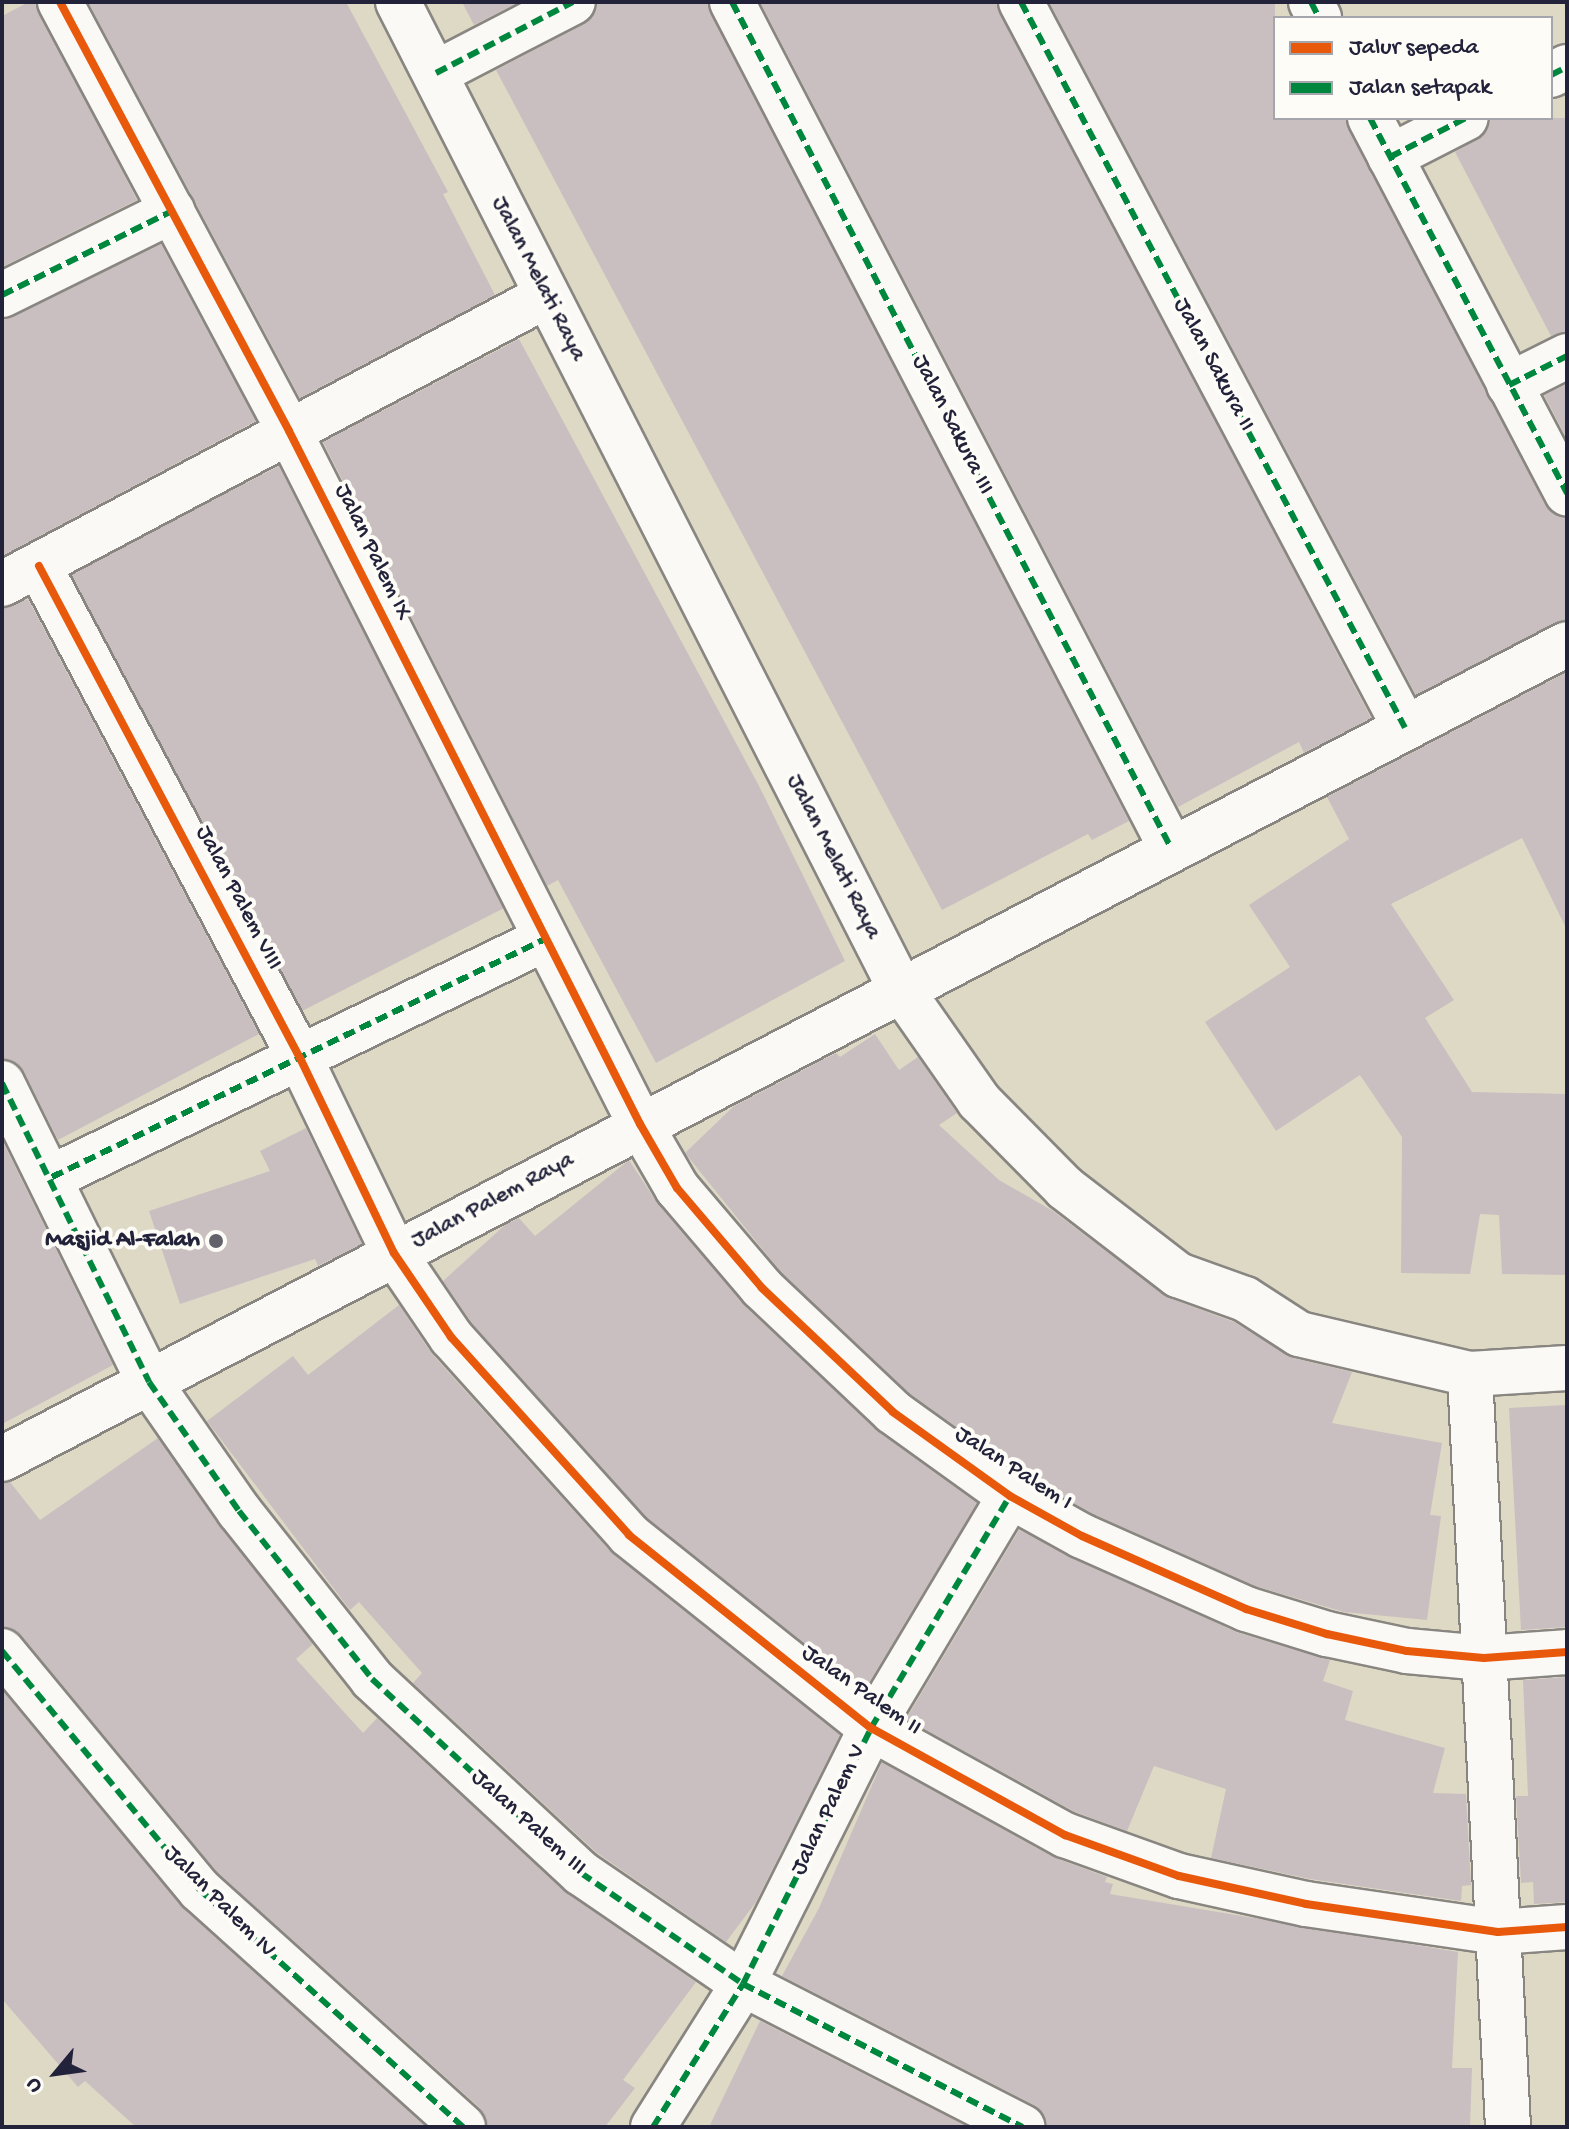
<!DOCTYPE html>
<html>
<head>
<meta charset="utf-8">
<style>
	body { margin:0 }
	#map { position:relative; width:1569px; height:2129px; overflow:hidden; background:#ddd9c5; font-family:"Gochi Hand",sans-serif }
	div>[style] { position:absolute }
	.building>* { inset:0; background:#cabfc0; transform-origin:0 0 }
	.roads { filter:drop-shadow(2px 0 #898681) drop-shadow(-2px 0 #898681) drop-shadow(0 2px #898681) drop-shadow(0 -2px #898681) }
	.minor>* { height:44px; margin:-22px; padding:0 22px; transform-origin:22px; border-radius:22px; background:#faf9f6 }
	.quiet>* { height:6px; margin-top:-3px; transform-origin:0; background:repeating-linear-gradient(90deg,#00873e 0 12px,transparent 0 18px) }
	.cycleway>* { height:8px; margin:-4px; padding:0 4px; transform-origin:4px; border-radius:4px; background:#e8590c }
	.dots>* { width:22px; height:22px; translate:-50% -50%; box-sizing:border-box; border:4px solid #fdfcf7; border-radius:50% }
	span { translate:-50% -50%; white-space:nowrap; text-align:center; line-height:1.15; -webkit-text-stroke:8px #fdfcf7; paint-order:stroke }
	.street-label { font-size:24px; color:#22223b }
	.poi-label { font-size:24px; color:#22223b; font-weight:700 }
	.right { translate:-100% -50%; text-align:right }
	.frame { position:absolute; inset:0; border:4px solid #22223b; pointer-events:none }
	.legend { position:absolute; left:1273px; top:16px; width:280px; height:104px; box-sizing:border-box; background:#fdfcf7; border:2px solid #a5a5ac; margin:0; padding:10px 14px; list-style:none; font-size:24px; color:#22223b }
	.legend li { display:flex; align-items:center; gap:16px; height:40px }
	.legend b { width:40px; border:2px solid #a5a5ac }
	.north { position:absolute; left:16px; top:2033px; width:80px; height:80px; -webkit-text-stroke:6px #fdfcf7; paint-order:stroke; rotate:241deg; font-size:22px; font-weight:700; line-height:32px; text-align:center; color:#22223b }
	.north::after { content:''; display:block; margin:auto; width:28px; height:36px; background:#22223b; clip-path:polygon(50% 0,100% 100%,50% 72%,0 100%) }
</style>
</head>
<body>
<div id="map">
	<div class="building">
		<i style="clip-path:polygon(29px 2px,35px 2px,137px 200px,2px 267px,2px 16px)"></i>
		<i style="clip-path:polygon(88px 2px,346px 2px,448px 192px,443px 194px,495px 295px,300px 398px)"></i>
		<i style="clip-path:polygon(462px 2px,519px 2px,474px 25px)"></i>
		<i style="clip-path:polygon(598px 2px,707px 2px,1129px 821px,1092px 840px,1088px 834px,942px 910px,496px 70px,584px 24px)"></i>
		<i style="clip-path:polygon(760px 2px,996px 2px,1371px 718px,1304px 753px,1299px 742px,1178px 807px)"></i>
		<i style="clip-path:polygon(1049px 2px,1275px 2px,1275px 118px,1345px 118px,1545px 505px,1567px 518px,1567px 619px,1416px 695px)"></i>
		<i style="clip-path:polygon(1491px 118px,1567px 118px,1567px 331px,1551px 336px,1455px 152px,1486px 132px)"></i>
		<i style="clip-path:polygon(161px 244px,256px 421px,2px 556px,2px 320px)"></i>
		<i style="clip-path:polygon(519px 339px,759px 786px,845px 961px,656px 1063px,558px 880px,547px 886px,323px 442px)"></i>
		<i style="clip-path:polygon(1567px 384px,1567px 439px,1544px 395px)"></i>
		<i style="left:279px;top:466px;width:496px;height:234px;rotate:63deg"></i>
		<i style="clip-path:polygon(28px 599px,259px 1034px,58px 1140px,24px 1072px,2px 1058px,2px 609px)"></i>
		<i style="clip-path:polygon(1567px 672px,1567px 930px,1522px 838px,1391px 904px,1454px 1000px,1425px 1018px,1472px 1092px,1567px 1094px,1567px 1275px,1502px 1274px,1499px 1215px,1480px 1214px,1470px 1274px,1401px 1273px,1402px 1137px,1360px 1075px,1276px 1131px,1205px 1022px,1290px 967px,1249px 905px,1349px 839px,1327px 797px)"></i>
		<i style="clip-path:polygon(875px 1034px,899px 1070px,918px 1057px,957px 1113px,939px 1125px,999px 1180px,1053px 1211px,1169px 1298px,1234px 1322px,1293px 1358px,1352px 1372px,1332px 1423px,1442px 1443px,1430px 1515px,1441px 1516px,1427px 1620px,1344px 1612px,1255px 1586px,1093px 1514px,1023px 1475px,909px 1393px,780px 1271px,685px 1153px,734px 1106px,836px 1053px,840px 1057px)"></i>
		<i style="clip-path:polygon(306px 1128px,362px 1244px,318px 1266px,315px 1259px,180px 1304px,149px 1211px,270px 1171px,260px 1151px)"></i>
		<i style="clip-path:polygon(2px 1140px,113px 1365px,2px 1424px)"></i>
		<i style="clip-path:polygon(629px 1160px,658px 1204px,745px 1306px,876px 1430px,977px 1503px,864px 1691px,646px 1517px,471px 1322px,443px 1281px,505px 1225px,519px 1218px,535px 1236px)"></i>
		<i style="clip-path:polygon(399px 1305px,432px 1354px,611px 1552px,840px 1735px,756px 1902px,726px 1942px,597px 1853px,413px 1683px,422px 1673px,359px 1602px,350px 1610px,207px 1421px,293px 1356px,308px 1375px)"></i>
		<i style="clip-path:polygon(1565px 1405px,1567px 1627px,1521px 1630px,1509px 1408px)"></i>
		<i style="clip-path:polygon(158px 1438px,313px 1644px,296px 1659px,363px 1733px,377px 1718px,564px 1891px,696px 1982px,623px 2080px,635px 2088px,605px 2127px,487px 2127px,480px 2108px,218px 1873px,21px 1635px,2px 1627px,2px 1484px,10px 1482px,40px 1520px)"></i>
		<i style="clip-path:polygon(1019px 1530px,1236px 1632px,1330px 1660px,1323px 1681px,1353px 1691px,1345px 1720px,1445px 1748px,1433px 1793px,1466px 1794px,1471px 1885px,1462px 1886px,1461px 1901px,1310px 1879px,1211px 1858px,1226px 1789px,1154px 1766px,1127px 1831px,1075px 1812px,906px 1719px)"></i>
		<i style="clip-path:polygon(1567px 1677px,1567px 1902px,1534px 1904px,1533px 1882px,1521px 1883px,1516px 1796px,1528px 1796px,1523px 1680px)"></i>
		<i style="clip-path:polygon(2px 1690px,183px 1908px,426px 2127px,136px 2127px,85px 2081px,78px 2087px,2px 1999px)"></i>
		<i style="clip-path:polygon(882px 1762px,1053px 1857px,1107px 1877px,1105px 1882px,1113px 1884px,1110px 1894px,1458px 1952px,1452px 2068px,1472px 2068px,1470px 2127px,1048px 2127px,1034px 2105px,782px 1976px,819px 1908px)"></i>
		<i style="clip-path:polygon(760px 2021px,968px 2127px,709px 2127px)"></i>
	</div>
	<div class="roads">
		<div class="minor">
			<i style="left:60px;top:2px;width:486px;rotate:61.9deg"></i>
			<i style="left:289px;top:431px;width:777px;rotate:63.14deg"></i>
			<i style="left:640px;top:1124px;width:74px;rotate:60deg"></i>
			<i style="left:677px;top:1188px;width:131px;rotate:49.6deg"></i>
			<i style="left:762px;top:1288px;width:180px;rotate:43.4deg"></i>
			<i style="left:893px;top:1412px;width:144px;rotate:35.7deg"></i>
			<i style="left:1010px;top:1496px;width:82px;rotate:29.1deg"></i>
			<i style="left:1082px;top:1536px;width:180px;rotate:24deg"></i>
			<i style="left:1246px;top:1609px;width:85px;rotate:17.2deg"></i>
			<i style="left:1327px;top:1634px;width:82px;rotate:12deg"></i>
			<i style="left:1407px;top:1651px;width:77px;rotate:5.2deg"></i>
			<i style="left:1484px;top:1658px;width:83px;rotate:-4.1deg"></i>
			<i style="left:398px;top:2px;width:1106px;rotate:63.02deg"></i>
			<i style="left:900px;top:988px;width:138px;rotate:55deg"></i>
			<i style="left:979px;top:1101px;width:122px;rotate:45.3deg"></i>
			<i style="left:1065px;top:1188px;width:143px;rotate:37.6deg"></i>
			<i style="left:1178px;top:1275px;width:71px;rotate:19.7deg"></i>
			<i style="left:1245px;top:1299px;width:64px;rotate:32.9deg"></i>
			<i style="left:1299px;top:1334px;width:176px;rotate:13.2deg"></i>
			<i style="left:1470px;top:1374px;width:97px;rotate:-3.5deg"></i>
			<i style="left:732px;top:2px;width:953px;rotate:62.57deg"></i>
			<i style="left:1021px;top:2px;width:821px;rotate:62.12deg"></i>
			<i style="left:1311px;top:2px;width:18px;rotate:63deg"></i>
			<i style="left:436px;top:73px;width:154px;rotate:-27.4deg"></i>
			<i style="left:1551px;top:75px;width:18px;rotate:-27deg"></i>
			<i style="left:1370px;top:118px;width:424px;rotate:62.3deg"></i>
			<i style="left:1390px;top:157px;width:85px;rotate:-27.2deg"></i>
			<i style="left:2px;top:295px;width:190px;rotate:-26.3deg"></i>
			<i style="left:1509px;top:385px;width:65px;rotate:-26.6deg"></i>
			<i style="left:39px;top:566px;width:559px;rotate:62.06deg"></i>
			<i style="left:301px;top:1060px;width:214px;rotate:64.3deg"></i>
			<i style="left:394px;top:1253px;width:102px;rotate:55.8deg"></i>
			<i style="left:451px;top:1337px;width:266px;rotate:48deg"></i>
			<i style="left:629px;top:1535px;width:310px;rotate:38.6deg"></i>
			<i style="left:871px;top:1728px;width:222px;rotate:28.9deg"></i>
			<i style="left:1065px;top:1835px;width:121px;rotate:19.8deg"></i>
			<i style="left:1179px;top:1876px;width:130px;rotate:12.4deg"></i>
			<i style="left:1306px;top:1904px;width:194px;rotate:8.3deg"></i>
			<i style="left:1498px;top:1932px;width:69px;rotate:-4.1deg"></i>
			<i style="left:2px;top:584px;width:616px;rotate:-27.9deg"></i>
			<i style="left:2px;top:1083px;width:333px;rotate:63.8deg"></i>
			<i style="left:149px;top:1382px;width:157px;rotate:55.1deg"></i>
			<i style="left:239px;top:1511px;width:214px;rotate:51.6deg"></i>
			<i style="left:372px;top:1679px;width:285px;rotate:42.9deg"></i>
			<i style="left:581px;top:1873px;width:196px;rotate:34.4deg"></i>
			<i style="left:743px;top:1984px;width:314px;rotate:27.1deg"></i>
			<i style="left:52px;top:1177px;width:545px;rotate:-25.77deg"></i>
			<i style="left:1470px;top:1374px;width:754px;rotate:87.11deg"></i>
			<i style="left:2px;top:1459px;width:1764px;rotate:-27.51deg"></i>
			<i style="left:2px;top:1651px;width:310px;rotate:50.4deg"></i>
			<i style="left:200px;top:1890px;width:354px;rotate:42deg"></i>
			<i style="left:653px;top:2127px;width:169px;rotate:-57.8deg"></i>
			<i style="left:743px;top:1984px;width:286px;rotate:-63.4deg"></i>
			<i style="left:871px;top:1728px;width:270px;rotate:-59.1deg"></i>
		</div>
	</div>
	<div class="quiet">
		<i style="left:732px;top:2px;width:953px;rotate:62.57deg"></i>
		<i style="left:1021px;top:2px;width:821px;rotate:62.12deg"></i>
		<i style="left:1311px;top:2px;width:18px;rotate:63deg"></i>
		<i style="left:436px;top:73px;width:154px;rotate:-27.4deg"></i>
		<i style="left:1551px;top:75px;width:18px;rotate:-27deg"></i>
		<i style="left:1370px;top:118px;width:424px;rotate:62.3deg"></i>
		<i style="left:1390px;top:157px;width:85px;rotate:-27.2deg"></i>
		<i style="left:2px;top:295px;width:190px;rotate:-26.3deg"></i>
		<i style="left:1509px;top:385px;width:65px;rotate:-26.6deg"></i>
		<i style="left:2px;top:1083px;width:333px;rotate:63.8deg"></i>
		<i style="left:149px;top:1382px;width:157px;rotate:55.1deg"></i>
		<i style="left:239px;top:1511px;width:214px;rotate:51.6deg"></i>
		<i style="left:372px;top:1679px;width:285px;rotate:42.9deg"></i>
		<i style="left:581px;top:1873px;width:196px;rotate:34.4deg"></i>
		<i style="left:743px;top:1984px;width:314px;rotate:27.1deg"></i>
		<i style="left:52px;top:1177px;width:545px;rotate:-25.77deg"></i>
		<i style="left:2px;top:1651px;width:310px;rotate:50.4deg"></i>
		<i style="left:200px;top:1890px;width:354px;rotate:42deg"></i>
		<i style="left:653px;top:2127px;width:169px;rotate:-57.8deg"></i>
		<i style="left:743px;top:1984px;width:286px;rotate:-63.4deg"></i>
		<i style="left:871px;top:1728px;width:270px;rotate:-59.1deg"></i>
	</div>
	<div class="cycleway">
		<i style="left:60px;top:2px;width:486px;rotate:61.9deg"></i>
		<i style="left:289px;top:431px;width:777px;rotate:63.14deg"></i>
		<i style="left:640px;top:1124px;width:74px;rotate:60deg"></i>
		<i style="left:677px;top:1188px;width:131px;rotate:49.6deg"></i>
		<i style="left:762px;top:1288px;width:180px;rotate:43.4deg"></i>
		<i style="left:893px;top:1412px;width:144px;rotate:35.7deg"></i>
		<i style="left:1010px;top:1496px;width:82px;rotate:29.1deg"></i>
		<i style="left:1082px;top:1536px;width:180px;rotate:24deg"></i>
		<i style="left:1246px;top:1609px;width:85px;rotate:17.2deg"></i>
		<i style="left:1327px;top:1634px;width:82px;rotate:12deg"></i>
		<i style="left:1407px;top:1651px;width:77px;rotate:5.2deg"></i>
		<i style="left:1484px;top:1658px;width:83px;rotate:-4.1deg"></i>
		<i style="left:39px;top:566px;width:559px;rotate:62.06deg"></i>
		<i style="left:301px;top:1060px;width:214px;rotate:64.3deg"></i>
		<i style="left:394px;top:1253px;width:102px;rotate:55.8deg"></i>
		<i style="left:451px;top:1337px;width:266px;rotate:48deg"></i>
		<i style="left:629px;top:1535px;width:310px;rotate:38.6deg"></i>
		<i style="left:871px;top:1728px;width:222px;rotate:28.9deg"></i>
		<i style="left:1065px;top:1835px;width:121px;rotate:19.8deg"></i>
		<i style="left:1179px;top:1876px;width:130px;rotate:12.4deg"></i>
		<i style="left:1306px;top:1904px;width:194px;rotate:8.3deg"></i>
		<i style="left:1498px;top:1932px;width:69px;rotate:-4.1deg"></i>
	</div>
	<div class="dots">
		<i style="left:216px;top:1241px;background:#63626b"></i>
	</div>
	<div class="street-label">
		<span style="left:538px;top:279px;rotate:63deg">Jalan Melati Raya</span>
		<span style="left:1213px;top:365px;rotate:62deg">Jalan Sakura II</span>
		<span style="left:952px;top:425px;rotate:63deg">Jalan Sakura III</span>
		<span style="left:372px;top:552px;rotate:64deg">Jalan Palem IX</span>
		<span style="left:833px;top:857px;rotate:63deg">Jalan Melati Raya</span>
		<span style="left:238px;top:898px;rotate:62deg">Jalan Palem VIII</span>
		<span style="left:493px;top:1201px;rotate:-28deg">Jalan Palem Raya</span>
		<span style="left:1013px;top:1469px;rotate:33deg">Jalan Palem I</span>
		<span style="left:861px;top:1691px;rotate:35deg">Jalan Palem II</span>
		<span style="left:829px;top:1810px;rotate:-64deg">Jalan Palem V</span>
		<span style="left:528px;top:1823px;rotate:42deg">Jalan Palem III</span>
		<span style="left:219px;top:1902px;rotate:45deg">Jalan Palem IV</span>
	</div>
	<div class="poi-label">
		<span class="right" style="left:200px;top:1241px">Masjid Al-Falah</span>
	</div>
	<div class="frame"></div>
	<ul class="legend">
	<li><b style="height:10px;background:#e8590c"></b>Jalur sepeda</li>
	<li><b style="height:10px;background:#00873e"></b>Jalan setapak</li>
	</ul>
	<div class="north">U</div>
</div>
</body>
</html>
